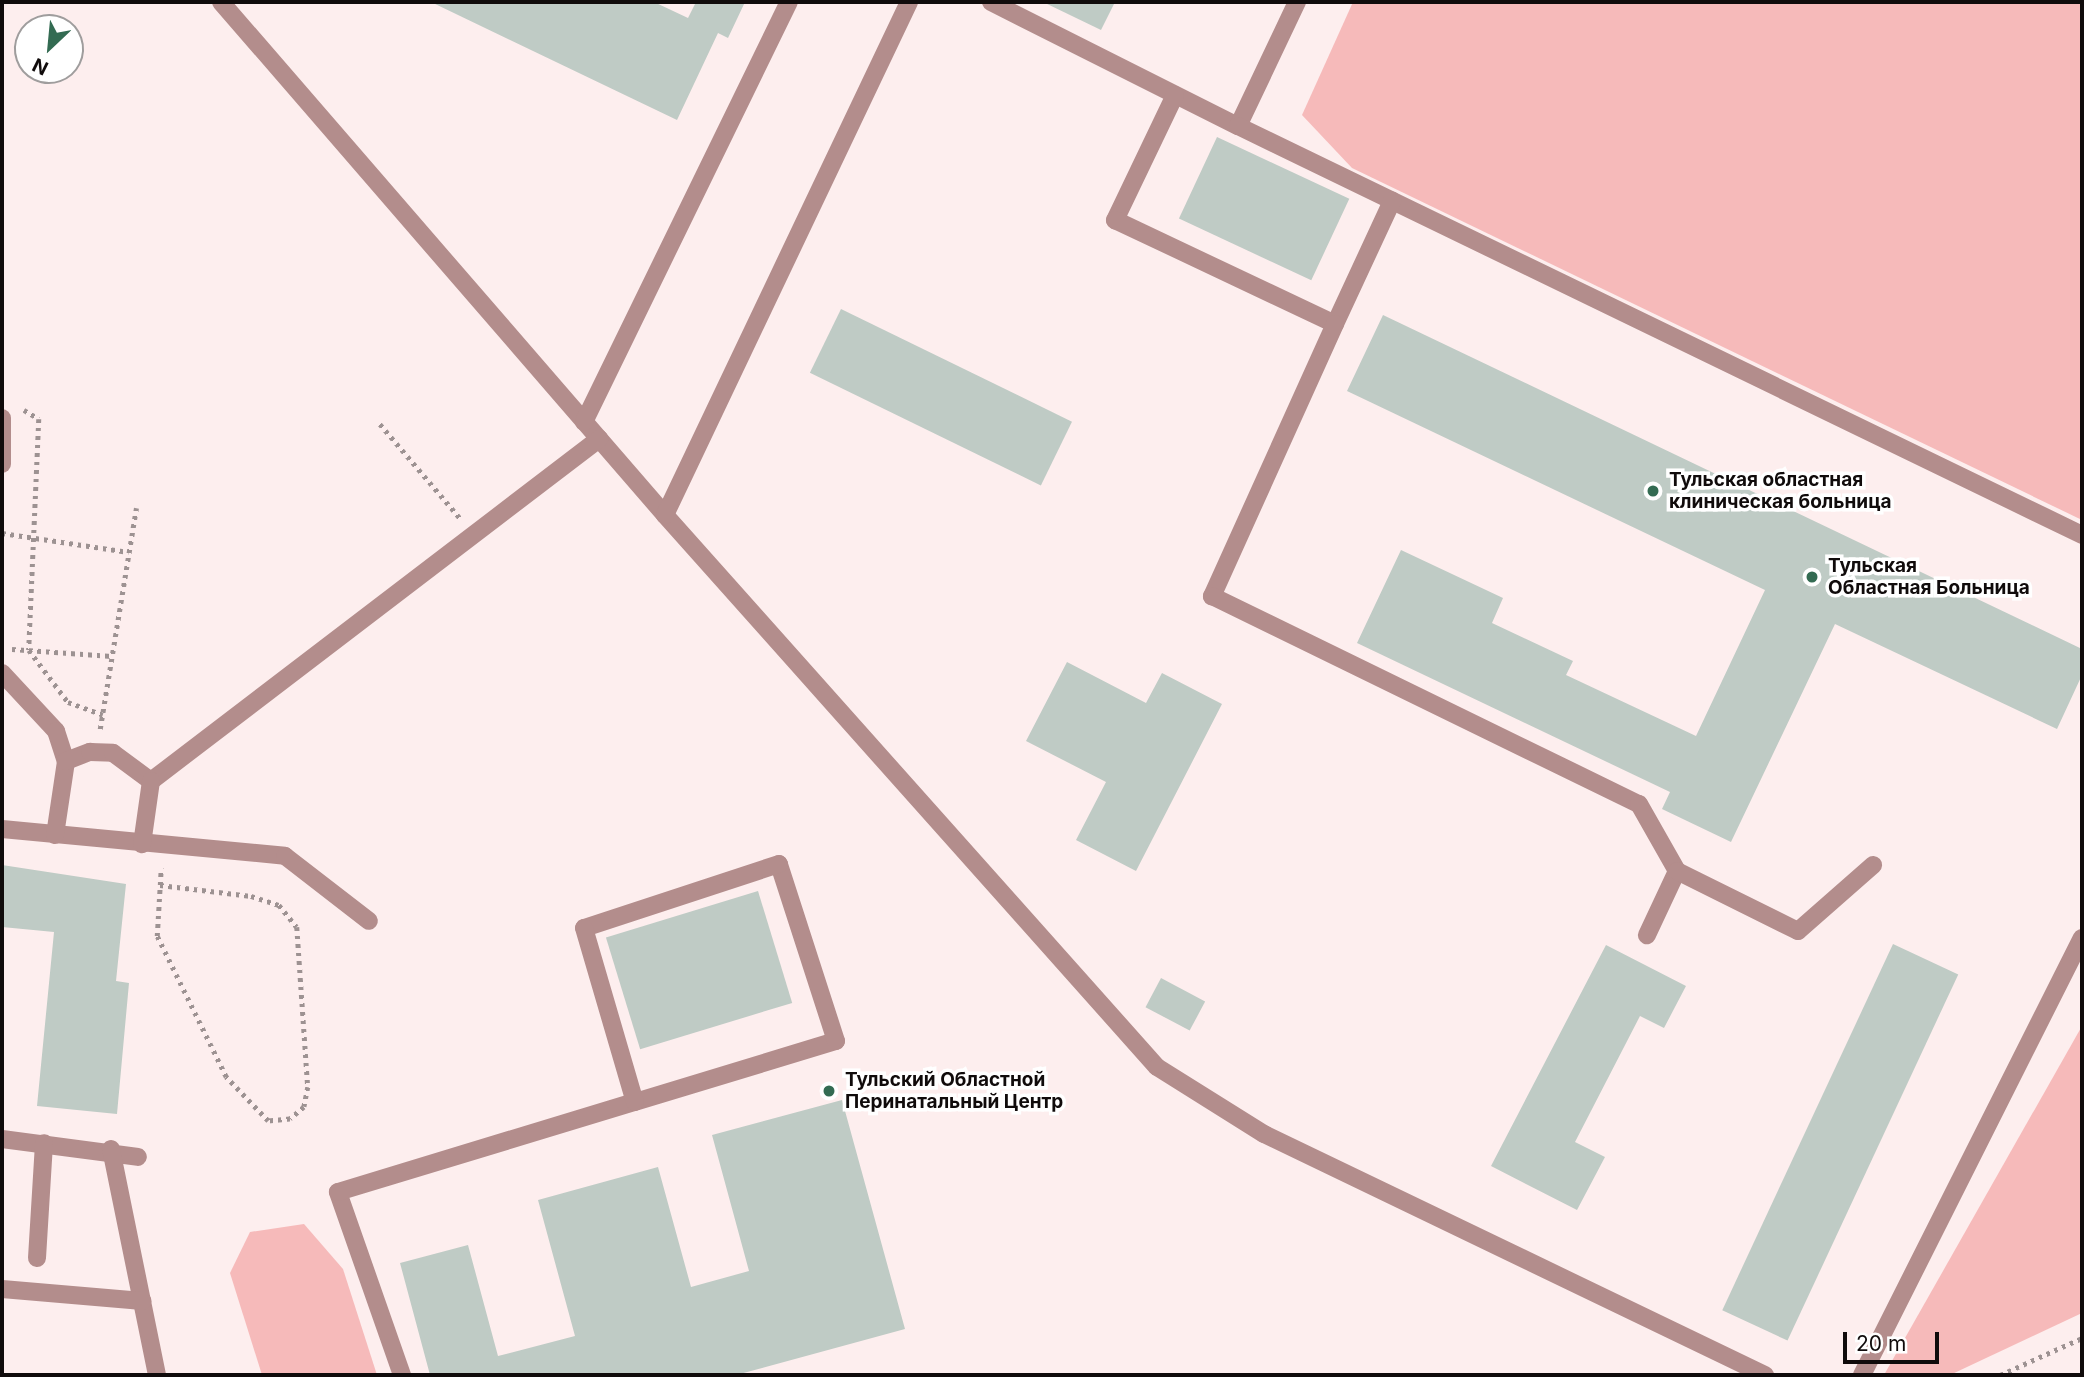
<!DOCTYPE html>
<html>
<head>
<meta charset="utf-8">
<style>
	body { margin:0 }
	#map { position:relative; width:2084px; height:1377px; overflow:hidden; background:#fdeeee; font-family:Inter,sans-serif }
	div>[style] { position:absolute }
	.green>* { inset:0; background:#f6baba }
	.building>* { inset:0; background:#bfcbc5; transform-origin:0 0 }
	.path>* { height:4.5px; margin-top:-2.25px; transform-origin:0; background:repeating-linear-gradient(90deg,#9d9292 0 3.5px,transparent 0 8.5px) }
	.service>* { height:18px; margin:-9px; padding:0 9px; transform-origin:9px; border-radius:9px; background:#b38d8c }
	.dots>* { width:19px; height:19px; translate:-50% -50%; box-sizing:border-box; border:4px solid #fff; border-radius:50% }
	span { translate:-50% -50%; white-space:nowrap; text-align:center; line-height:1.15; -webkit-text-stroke:7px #fff; paint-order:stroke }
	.poi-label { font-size:19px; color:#100b0b; font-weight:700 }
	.left { translate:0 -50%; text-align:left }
	.frame { position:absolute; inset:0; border:4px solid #100b0b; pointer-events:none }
	.north { position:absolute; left:14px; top:14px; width:70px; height:70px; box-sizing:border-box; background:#fff; border:2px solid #9f9d9d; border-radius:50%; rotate:206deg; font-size:19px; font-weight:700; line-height:28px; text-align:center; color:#100b0b }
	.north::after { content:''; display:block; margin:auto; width:24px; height:32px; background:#336b52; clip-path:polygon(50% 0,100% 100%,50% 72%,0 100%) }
	.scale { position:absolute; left:1843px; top:1332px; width:96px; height:32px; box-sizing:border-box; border:4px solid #100b0b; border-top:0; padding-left:9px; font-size:21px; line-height:24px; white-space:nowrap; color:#100b0b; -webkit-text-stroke:5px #fff; paint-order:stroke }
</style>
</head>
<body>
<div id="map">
	<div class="green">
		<i style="clip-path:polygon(1353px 2px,2082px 2px,2082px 520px,1352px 168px,1302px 115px)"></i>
		<i style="clip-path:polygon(2082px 1026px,2082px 1313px,1950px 1375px,1884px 1375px)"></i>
		<i style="clip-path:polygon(304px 1224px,343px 1269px,377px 1375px,262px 1375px,230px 1273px,250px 1232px)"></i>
	</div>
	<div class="building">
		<i style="clip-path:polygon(431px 2px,654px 2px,688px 18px,696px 2px,745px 2px,728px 38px,718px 33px,677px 120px)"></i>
		<i style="clip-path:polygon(1043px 2px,1115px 2px,1101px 30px)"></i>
		<i style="left:1217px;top:137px;width:146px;height:90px;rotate:25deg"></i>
		<i style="left:841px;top:309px;width:257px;height:71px;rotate:26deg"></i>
		<i style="clip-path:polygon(1383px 315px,2082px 649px,2082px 675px,2057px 729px,1835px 624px,1731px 842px,1662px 809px,1670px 792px,1357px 643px,1401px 550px,1503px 598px,1492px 623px,1573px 661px,1566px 675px,1696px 736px,1765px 590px,1347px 391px)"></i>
		<i style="clip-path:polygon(1067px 662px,1146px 703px,1162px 673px,1222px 704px,1136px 871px,1076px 840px,1106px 782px,1026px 741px)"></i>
		<i style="clip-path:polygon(2px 865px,126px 884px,116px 981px,129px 983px,117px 1114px,37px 1106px,54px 932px,2px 927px)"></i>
		<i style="left:758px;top:891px;width:117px;height:159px;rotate:73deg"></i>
		<i style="left:1893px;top:944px;width:72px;height:404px;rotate:25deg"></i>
		<i style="clip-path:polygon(1606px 945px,1686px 986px,1664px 1028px,1640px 1016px,1575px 1142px,1605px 1157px,1577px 1210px,1491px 1166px)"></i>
		<i style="left:1161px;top:978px;width:50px;height:33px;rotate:28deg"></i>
		<i style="clip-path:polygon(842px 1100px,905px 1329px,736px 1375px,430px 1375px,400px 1263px,468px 1245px,498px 1356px,575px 1336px,538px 1200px,658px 1167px,691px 1287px,749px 1271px,712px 1135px)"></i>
	</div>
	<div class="path">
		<i style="left:24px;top:410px;width:17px;rotate:31deg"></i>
		<i style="left:39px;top:419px;width:231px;rotate:92.5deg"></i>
		<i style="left:29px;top:650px;width:65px;rotate:53.1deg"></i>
		<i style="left:68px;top:702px;width:37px;rotate:20deg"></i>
		<i style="left:380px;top:424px;width:123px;rotate:49.6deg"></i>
		<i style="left:2px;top:533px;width:128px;rotate:8.5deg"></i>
		<i style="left:12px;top:649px;width:100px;rotate:4deg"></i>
		<i style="left:100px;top:729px;width:224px;rotate:-80.7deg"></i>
		<i style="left:160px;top:885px;width:92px;rotate:6.9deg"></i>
		<i style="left:251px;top:896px;width:29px;rotate:18deg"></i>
		<i style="left:279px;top:905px;width:28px;rotate:51deg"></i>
		<i style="left:297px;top:927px;width:160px;rotate:86.1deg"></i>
		<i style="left:308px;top:1087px;width:20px;rotate:101deg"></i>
		<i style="left:304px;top:1107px;width:18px;rotate:139deg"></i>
		<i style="left:290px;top:1119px;width:22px;rotate:175deg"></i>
		<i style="left:268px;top:1121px;width:61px;rotate:-133.7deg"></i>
		<i style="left:226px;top:1077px;width:157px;rotate:-116.1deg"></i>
		<i style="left:157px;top:936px;width:68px;rotate:-86.6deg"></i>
		<i style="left:2000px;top:1375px;width:90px;rotate:-24.3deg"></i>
	</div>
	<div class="service">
		<i style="left:221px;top:2px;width:678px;rotate:49.12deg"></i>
		<i style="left:665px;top:515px;width:739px;rotate:48.29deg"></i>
		<i style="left:1157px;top:1067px;width:126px;rotate:32.1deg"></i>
		<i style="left:1264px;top:1134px;width:556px;rotate:25.69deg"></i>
		<i style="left:991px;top:2px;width:276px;rotate:26.7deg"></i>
		<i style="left:1297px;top:2px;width:137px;rotate:115.4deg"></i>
		<i style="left:1238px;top:126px;width:938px;rotate:25.85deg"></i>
		<i style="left:1175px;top:95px;width:139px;rotate:115.6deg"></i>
		<i style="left:1115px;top:220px;width:243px;rotate:25.3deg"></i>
		<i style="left:1335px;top:324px;width:136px;rotate:-65.1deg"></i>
		<i style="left:1335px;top:324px;width:299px;rotate:114.3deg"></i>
		<i style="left:1212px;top:596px;width:475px;rotate:26deg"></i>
		<i style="left:1639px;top:804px;width:77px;rotate:60.4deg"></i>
		<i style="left:1677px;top:871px;width:71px;rotate:115.1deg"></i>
		<i style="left:2px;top:418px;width:46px;rotate:90deg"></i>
		<i style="left:584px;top:422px;width:467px;rotate:-64deg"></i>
		<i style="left:665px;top:515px;width:568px;rotate:-64.56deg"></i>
		<i style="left:2px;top:673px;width:79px;rotate:47deg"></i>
		<i style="left:56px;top:731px;width:32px;rotate:72deg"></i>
		<i style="left:151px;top:781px;width:564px;rotate:-37.36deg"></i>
		<i style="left:2px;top:829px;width:284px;rotate:5.4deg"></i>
		<i style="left:285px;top:856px;width:106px;rotate:37.7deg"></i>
		<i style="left:55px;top:835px;width:75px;rotate:-81.5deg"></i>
		<i style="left:66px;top:761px;width:26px;rotate:-21deg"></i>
		<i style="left:90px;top:752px;width:23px;rotate:2deg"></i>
		<i style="left:113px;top:753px;width:47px;rotate:36.4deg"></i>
		<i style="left:151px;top:781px;width:64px;rotate:98.1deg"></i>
		<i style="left:1677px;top:871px;width:135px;rotate:26.4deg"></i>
		<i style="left:1798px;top:931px;width:100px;rotate:-41.3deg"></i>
		<i style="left:2px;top:1139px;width:137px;rotate:7.5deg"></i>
		<i style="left:111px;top:1149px;width:231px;rotate:78.5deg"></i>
		<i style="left:37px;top:1258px;width:115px;rotate:-86.5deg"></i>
		<i style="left:2px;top:1289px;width:141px;rotate:4.9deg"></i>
		<i style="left:402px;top:1375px;width:194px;rotate:-109.3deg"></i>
		<i style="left:338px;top:1192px;width:310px;rotate:-16.9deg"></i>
		<i style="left:635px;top:1102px;width:210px;rotate:-16.9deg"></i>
		<i style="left:836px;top:1041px;width:186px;rotate:-107.9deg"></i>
		<i style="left:779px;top:864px;width:205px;rotate:161.8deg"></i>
		<i style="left:584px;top:928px;width:181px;rotate:73.7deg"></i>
		<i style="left:1862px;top:1375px;width:489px;rotate:-63.3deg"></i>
	</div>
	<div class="dots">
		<i style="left:1653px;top:491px;background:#336b52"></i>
		<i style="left:1812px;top:577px;background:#336b52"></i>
		<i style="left:829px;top:1091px;background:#336b52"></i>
	</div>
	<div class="poi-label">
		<span class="left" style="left:1669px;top:491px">Тульская областная<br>клиническая больница</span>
		<span class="left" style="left:1828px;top:577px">Тульская<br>Областная Больница</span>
		<span class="left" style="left:845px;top:1091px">Тульский Областной<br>Перинатальный Центр</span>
	</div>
	<div class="frame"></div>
	<div class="north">N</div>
	<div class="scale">20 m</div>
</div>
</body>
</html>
